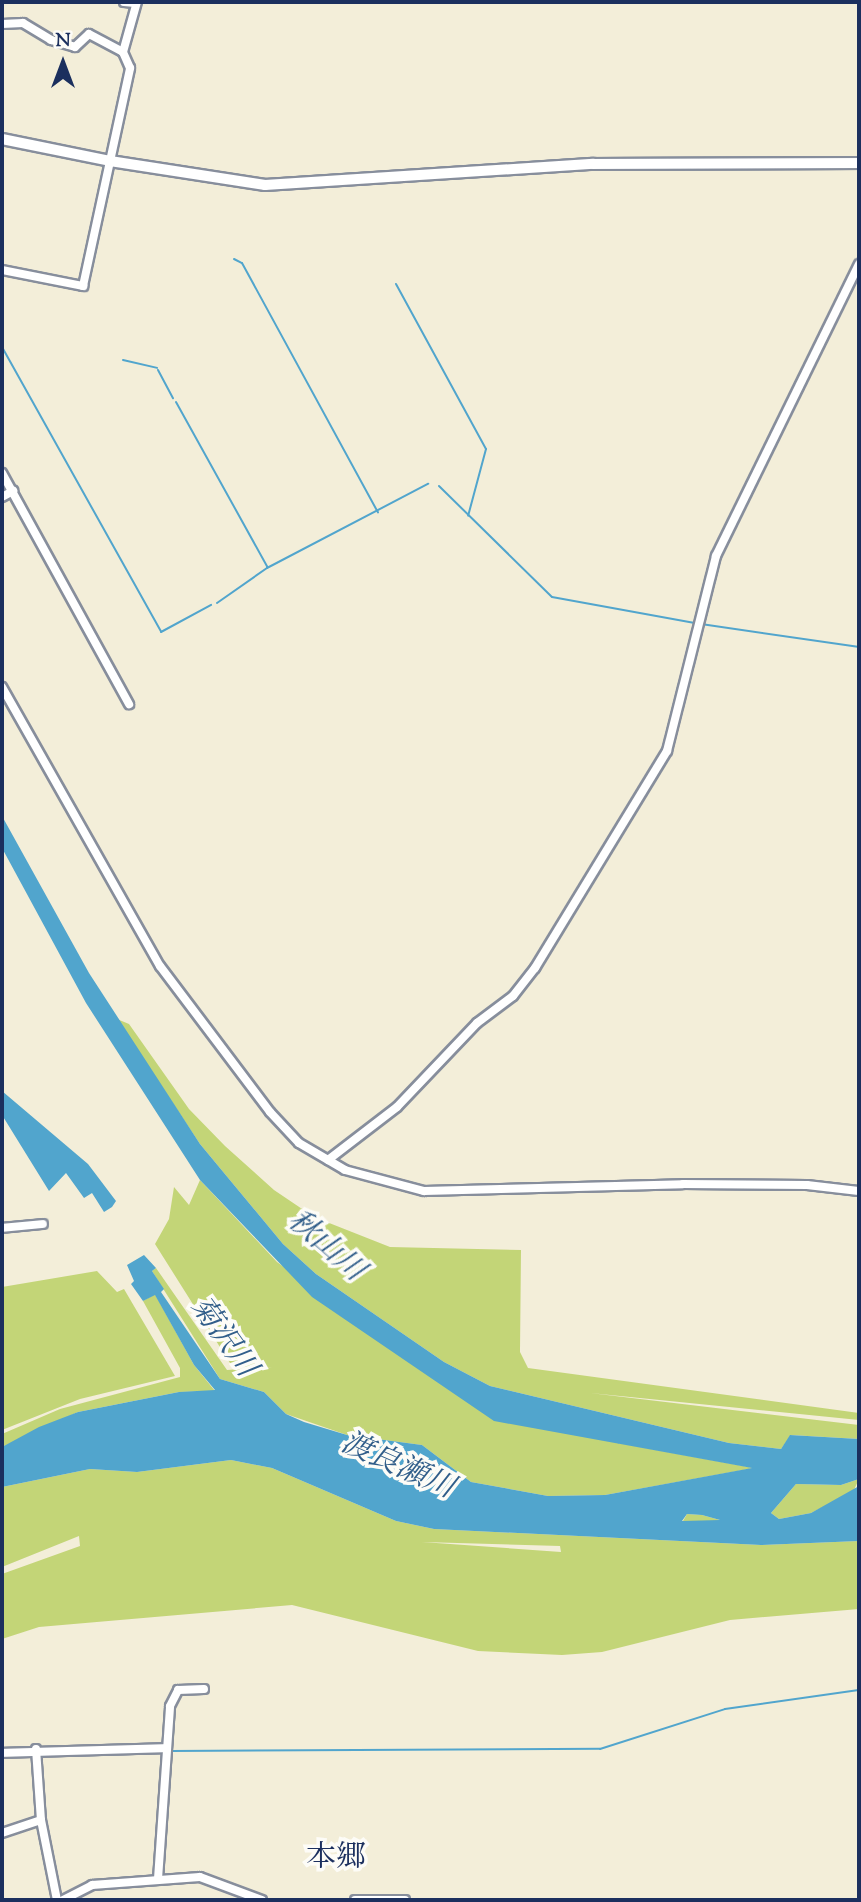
<!DOCTYPE html>
<html>
<head>
<meta charset="utf-8">
<style>
	body { margin:0 }
	#map { position:relative; width:861px; height:1902px; overflow:hidden; background:#f3eed9; font-family:"Sorts Mill Goudy","Noto Serif JP",serif }
	div>[style] { position:absolute }
	.green>* { inset:0; background:#c3d577 }
	.water>* { inset:0; background:#51a5cd }
	.stream>* { height:2px; margin:-1px; padding:0 1px; transform-origin:1px; border-radius:1px; background:#51a5cd }
	.roads { filter:drop-shadow(2px 0 #878e9c) drop-shadow(-2px 0 #878e9c) drop-shadow(0 2px #878e9c) drop-shadow(0 -2px #878e9c) }
	.minor>* { height:8px; margin:-4px; padding:0 4px; transform-origin:4px; border-radius:4px; background:#fff }
	.tertiary>* { height:10px; margin:-5px; padding:0 5px; transform-origin:5px; border-radius:5px; background:#fff }
	span { translate:-50% -50%; white-space:nowrap; text-align:center; line-height:1.15; -webkit-text-stroke:7px #fdfcf7; paint-order:stroke }
	.water-label { font-size:30px; color:#315e8a; font-style:italic }
	.neighbourhood-label { font-size:30px; color:#1b2f5e }
	.frame { position:absolute; inset:0; border:4px solid #1b2f5e; pointer-events:none }
	.north { position:absolute; left:28px; top:28px; width:70px; height:70px; -webkit-text-stroke:5px #fdfcf7; paint-order:stroke; rotate:0deg; font-size:19px; font-weight:700; line-height:28px; text-align:center; color:#1b2f5e }
	.north::after { content:''; display:block; margin:auto; width:24px; height:32px; background:#1b2f5e; clip-path:polygon(50% 0,100% 100%,50% 72%,0 100%) }
</style>
</head>
<body>
<div id="map">
	<div class="green">
		<i style="clip-path:polygon(117px 1019px,129px 1024px,189px 1109px,225px 1146px,274px 1190px,314px 1217px,390px 1247px,521px 1250px,520px 1352px,528px 1368px,859px 1413px,859px 1420px,590px 1393px,859px 1425px,859px 1439px,791px 1435px,781px 1449px,729px 1443px,490px 1386px,444px 1362px,316px 1274px,283px 1244px,200px 1144px)"></i>
		<i style="clip-path:polygon(200px 1180px,277px 1262px,494px 1420px,754px 1468px,605px 1495px,548px 1496px,471px 1482px,422px 1445px,347px 1435px,286px 1414px,264px 1392px,220px 1379px,152px 1271px,156px 1268px,227px 1370px,272px 1367px,238px 1367px,230px 1363px,155px 1244px,169px 1219px,174px 1187px,189px 1205px)"></i>
		<i style="clip-path:polygon(97px 1271px,117px 1292px,124px 1289px,175px 1376px,80px 1399px,2px 1430px,2px 1287px)"></i>
		<i style="clip-path:polygon(155px 1294px,194px 1365px,215px 1391px,179px 1392px,78px 1412px,2px 1447px,2px 1434px,60px 1409px,180px 1377px,180px 1368px,143px 1301px)"></i>
		<i style="clip-path:polygon(evenodd,231px 1460px,272px 1468px,396px 1521px,434px 1529px,761px 1545px,859px 1541px,859px 1609px,730px 1620px,602px 1652px,562px 1655px,478px 1651px,292px 1605px,39px 1627px,2px 1639px,2px 1574px,80px 1546px,79px 1536px,2px 1567px,2px 1487px,90px 1469px,137px 1472px,231px 1460px,422px 1542px,560px 1546px,561px 1552px,422px 1542px)"></i>
		<i style="clip-path:polygon(859px 1479px,853px 1492px,811px 1513px,779px 1519px,771px 1513px,796px 1484px,841px 1485px)"></i>
		<i style="clip-path:polygon(687px 1514px,702px 1515px,720px 1520px,714px 1524px,683px 1521px)"></i>
	</div>
	<div class="water">
		<i style="clip-path:polygon(evenodd,2px 816px,89px 973px,200px 1144px,283px 1244px,316px 1274px,444px 1362px,490px 1386px,729px 1443px,781px 1449px,790px 1435px,859px 1439px,859px 1479px,841px 1485px,796px 1484px,771px 1513px,779px 1519px,811px 1513px,859px 1486px,859px 1541px,761px 1545px,434px 1529px,396px 1521px,272px 1468px,231px 1460px,137px 1472px,90px 1469px,2px 1487px,2px 1447px,39px 1427px,78px 1412px,179px 1392px,215px 1390px,194px 1365px,155px 1295px,143px 1301px,131px 1284px,134px 1281px,127px 1265px,144px 1255px,156px 1268px,152px 1271px,164px 1289px,161px 1292px,220px 1379px,264px 1392px,286px 1414px,304px 1422px,347px 1435px,422px 1445px,471px 1482px,548px 1496px,605px 1495px,752px 1468px,494px 1421px,312px 1297px,200px 1180px,86px 1003px,2px 848px,2px 816px,687px 1514px,702px 1515px,720px 1520px,682px 1521px,687px 1514px)"></i>
		<i style="clip-path:polygon(2px 1091px,88px 1164px,116px 1201px,112px 1207px,104px 1212px,92px 1193px,84px 1198px,66px 1173px,49px 1191px,2px 1115px)"></i>
	</div>
	<div class="stream">
		<i style="left:234px;top:259px;width:9px;rotate:27deg"></i>
		<i style="left:242px;top:263px;width:284px;rotate:61.4deg"></i>
		<i style="left:396px;top:284px;width:188px;rotate:61.4deg"></i>
		<i style="left:486px;top:449px;width:69px;rotate:105deg"></i>
		<i style="left:2px;top:347px;width:326px;rotate:60.8deg"></i>
		<i style="left:161px;top:632px;width:57px;rotate:-28.4deg"></i>
		<i style="left:123px;top:360px;width:35px;rotate:13deg"></i>
		<i style="left:158px;top:370px;width:32px;rotate:62deg"></i>
		<i style="left:176px;top:402px;width:188px;rotate:61deg"></i>
		<i style="left:439px;top:486px;width:158px;rotate:44.5deg"></i>
		<i style="left:552px;top:597px;width:145px;rotate:10.3deg"></i>
		<i style="left:217px;top:603px;width:61px;rotate:-35deg"></i>
		<i style="left:267px;top:568px;width:182px;rotate:-27.6deg"></i>
		<i style="left:701px;top:624px;width:160px;rotate:8.3deg"></i>
		<i style="left:171px;top:1751px;width:429px;rotate:-0.3deg"></i>
		<i style="left:600px;top:1749px;width:131px;rotate:-17.7deg"></i>
		<i style="left:725px;top:1709px;width:135px;rotate:-8.1deg"></i>
	</div>
	<div class="roads">
		<div class="minor">
			<i style="left:124px;top:2px;width:11px;rotate:5deg"></i>
			<i style="left:2px;top:24px;width:21px;rotate:-3deg"></i>
			<i style="left:23px;top:23px;width:33px;rotate:31deg"></i>
			<i style="left:51px;top:40px;width:25px;rotate:16deg"></i>
			<i style="left:75px;top:47px;width:19px;rotate:-43deg"></i>
			<i style="left:89px;top:34px;width:38px;rotate:28deg"></i>
			<i style="left:2px;top:270px;width:83px;rotate:11.2deg"></i>
			<i style="left:83px;top:286px;width:223px;rotate:-77.8deg"></i>
			<i style="left:130px;top:68px;width:17px;rotate:-114deg"></i>
			<i style="left:123px;top:52px;width:52px;rotate:-74.4deg"></i>
			<i style="left:2px;top:473px;width:264px;rotate:61.2deg"></i>
			<i style="left:2px;top:497px;width:13px;rotate:-29deg"></i>
			<i style="left:2px;top:687px;width:321px;rotate:60.5deg"></i>
			<i style="left:160px;top:966px;width:183px;rotate:53deg"></i>
			<i style="left:270px;top:1112px;width:42px;rotate:46.9deg"></i>
			<i style="left:299px;top:1143px;width:53px;rotate:30.4deg"></i>
			<i style="left:345px;top:1170px;width:82px;rotate:14.9deg"></i>
			<i style="left:424px;top:1191px;width:259px;rotate:-1.5deg"></i>
			<i style="left:683px;top:1184px;width:124px;rotate:0.5deg"></i>
			<i style="left:807px;top:1185px;width:52px;rotate:6.6deg"></i>
			<i style="left:328px;top:1160px;width:87px;rotate:-37.5deg"></i>
			<i style="left:397px;top:1107px;width:116px;rotate:-46.4deg"></i>
			<i style="left:477px;top:1023px;width:45px;rotate:-36.9deg"></i>
			<i style="left:513px;top:996px;width:36px;rotate:-52deg"></i>
			<i style="left:535px;top:968px;width:254px;rotate:-58.7deg"></i>
			<i style="left:667px;top:751px;width:201px;rotate:-75.9deg"></i>
			<i style="left:716px;top:556px;width:325px;rotate:-63.9deg"></i>
			<i style="left:2px;top:1228px;width:41px;rotate:-5.6deg"></i>
			<i style="left:36px;top:1749px;width:71px;rotate:86deg"></i>
			<i style="left:41px;top:1820px;width:82px;rotate:78.7deg"></i>
			<i style="left:2px;top:1753px;width:165px;rotate:-1.7deg"></i>
			<i style="left:2px;top:1833px;width:41px;rotate:-18.4deg"></i>
			<i style="left:158px;top:1879px;width:173px;rotate:-86deg"></i>
			<i style="left:170px;top:1706px;width:18px;rotate:-63deg"></i>
			<i style="left:178px;top:1690px;width:26px;rotate:-2deg"></i>
			<i style="left:63px;top:1900px;width:33px;rotate:-27deg"></i>
			<i style="left:92px;top:1885px;width:108px;rotate:-4.2deg"></i>
			<i style="left:200px;top:1877px;width:66px;rotate:20.4deg"></i>
			<i style="left:355px;top:1900px;width:50px"></i>
		</div>
		<div class="tertiary">
			<i style="left:2px;top:139px;width:110px;rotate:11.5deg"></i>
			<i style="left:110px;top:161px;width:157px;rotate:8.8deg"></i>
			<i style="left:265px;top:185px;width:329px;rotate:-3.7deg"></i>
			<i style="left:593px;top:164px;width:266px;rotate:-0.2deg"></i>
		</div>
	</div>
	<div class="water-label">
		<span style="left:325px;top:1247px;rotate:41deg">秋山川</span>
		<span style="left:222px;top:1338px;rotate:54deg">菊沢川</span>
		<span style="left:397px;top:1467px;rotate:24deg">渡良瀬川</span>
	</div>
	<div class="neighbourhood-label">
		<span style="left:336px;top:1859px">本郷</span>
	</div>
	<div class="frame"></div>
	<div class="north">N</div>
</div>
</body>
</html>
